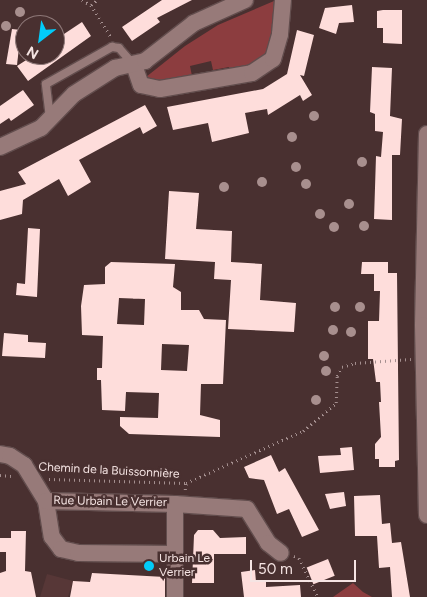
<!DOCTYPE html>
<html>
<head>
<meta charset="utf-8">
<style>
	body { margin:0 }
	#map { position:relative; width:427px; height:597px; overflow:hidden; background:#493030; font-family:Figtree,sans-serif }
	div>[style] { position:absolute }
	.built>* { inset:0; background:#573737 }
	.green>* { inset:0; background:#8c3d3f }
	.building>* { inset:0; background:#fedddb; transform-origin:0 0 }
	.path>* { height:2.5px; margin-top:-1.25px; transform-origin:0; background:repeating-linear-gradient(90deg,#a48f8f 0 1px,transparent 0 5px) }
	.roads { filter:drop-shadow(1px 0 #624d4d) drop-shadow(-1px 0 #624d4d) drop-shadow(0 1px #624d4d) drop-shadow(0 -1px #624d4d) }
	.service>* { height:8px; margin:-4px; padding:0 4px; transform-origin:4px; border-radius:4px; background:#977a79 }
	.minor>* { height:16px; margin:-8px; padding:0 8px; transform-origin:8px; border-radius:8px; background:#977a79 }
	.trees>* { width:10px; height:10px; margin:-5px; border-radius:50%; background:#a88f8e }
	.dots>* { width:14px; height:14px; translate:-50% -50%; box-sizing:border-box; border:2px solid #493030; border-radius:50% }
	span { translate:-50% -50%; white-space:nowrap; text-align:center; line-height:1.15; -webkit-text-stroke:5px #493030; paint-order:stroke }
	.street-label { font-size:12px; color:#f5e4e3 }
	.poi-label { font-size:12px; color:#f5e4e3 }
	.left { translate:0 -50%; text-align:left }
	.north { position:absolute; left:15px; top:15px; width:50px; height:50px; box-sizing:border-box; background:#493030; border:1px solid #8e7878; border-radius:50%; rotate:210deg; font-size:14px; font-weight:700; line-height:20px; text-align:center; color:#f5e4e3 }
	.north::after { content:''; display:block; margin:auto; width:18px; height:22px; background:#02cbf9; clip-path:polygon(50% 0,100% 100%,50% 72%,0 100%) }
	.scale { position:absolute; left:250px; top:560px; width:106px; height:22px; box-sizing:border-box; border:2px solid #f5e4e3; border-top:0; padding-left:6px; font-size:15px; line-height:18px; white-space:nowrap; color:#f5e4e3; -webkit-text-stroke:4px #493030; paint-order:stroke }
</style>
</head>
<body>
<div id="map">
	<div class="built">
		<i style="clip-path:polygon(47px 574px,73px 581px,68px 597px,40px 597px)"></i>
	</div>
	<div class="green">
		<i style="clip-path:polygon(274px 1px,277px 11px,270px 51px,249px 67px,230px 72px,229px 67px,213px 70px,211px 61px,190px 66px,192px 76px,150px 85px,146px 77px,185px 46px,218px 25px)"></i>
		<i style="clip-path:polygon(353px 583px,363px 592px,372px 597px,333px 597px)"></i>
	</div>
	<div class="building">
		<i style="clip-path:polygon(162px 0,192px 0,157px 18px,160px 22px,132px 41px,122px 27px)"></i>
		<i style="clip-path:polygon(352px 5px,354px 22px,339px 23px,336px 34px,319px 28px,325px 8px)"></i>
		<i style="clip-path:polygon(383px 10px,402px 10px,402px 44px,383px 43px,383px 28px,377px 28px,377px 11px)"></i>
		<i style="clip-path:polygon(82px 22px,91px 36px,28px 81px,17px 66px,34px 55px,55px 55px,55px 40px)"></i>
		<i style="clip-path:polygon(12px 29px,21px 30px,17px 65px,6px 64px)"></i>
		<i style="clip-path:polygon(297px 30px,314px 35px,304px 76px,300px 75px,312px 95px,303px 101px,300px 95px,268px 115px,267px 109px,245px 113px,249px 133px,212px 142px,208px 123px,173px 130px,167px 107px,263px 89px,287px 74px)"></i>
		<i style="clip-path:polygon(372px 67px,392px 68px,390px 116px,402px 119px,400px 155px,392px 155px,392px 220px,374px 219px,376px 156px,381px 157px,383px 132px,375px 131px,375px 114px,370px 112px)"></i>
		<i style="clip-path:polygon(23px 90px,34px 105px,11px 121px,9px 118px,0 124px,0 106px)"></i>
		<i style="clip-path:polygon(145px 105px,157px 126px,143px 134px,140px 127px,79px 160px,91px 182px,68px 196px,59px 179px,23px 200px,22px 214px,0 220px,0 191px,26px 184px,18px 172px)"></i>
		<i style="clip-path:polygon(169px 191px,199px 193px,196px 229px,232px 231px,231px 262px,262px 264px,260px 300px,296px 303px,294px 332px,228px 329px,231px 280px,214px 279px,215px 262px,165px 259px)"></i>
		<i style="clip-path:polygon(28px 228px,40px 229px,37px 297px,16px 295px,17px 283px,25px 284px)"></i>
		<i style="clip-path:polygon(evenodd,111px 262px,175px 264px,173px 287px,181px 292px,181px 310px,199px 310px,204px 319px,226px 320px,223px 384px,201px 384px,200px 415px,220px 420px,220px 437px,129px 434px,120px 426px,120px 417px,158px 418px,159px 393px,126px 392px,125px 411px,102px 410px,101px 380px,97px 380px,97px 368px,102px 368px,103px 336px,82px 335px,81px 306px,84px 285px,105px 284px,105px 267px,111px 262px,119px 298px,145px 299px,144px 325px,117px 324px,119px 298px,111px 262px,162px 344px,189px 345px,187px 371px,161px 370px,162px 344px)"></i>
		<i style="clip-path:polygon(362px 262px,388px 262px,388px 273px,397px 273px,399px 460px,395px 461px,395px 467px,379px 467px,379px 459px,375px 459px,375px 444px,381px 437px,379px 402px,381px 402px,380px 382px,376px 382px,373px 359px,368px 359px,368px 321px,379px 321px,380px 291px,374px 291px,374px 274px,361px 274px)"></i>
		<i style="clip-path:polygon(4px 333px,28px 335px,28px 342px,46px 343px,45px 358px,2px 356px)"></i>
		<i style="clip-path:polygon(352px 447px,354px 470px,320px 473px,318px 456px,341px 455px,340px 448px)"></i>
		<i style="clip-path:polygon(271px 455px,279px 472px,285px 468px,319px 530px,302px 537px,289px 509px,277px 514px,264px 480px,249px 478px,244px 467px)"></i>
		<i style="clip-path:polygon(344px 492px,346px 506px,330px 509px,325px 494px)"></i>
		<i style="clip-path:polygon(380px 495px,382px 524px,390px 523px,392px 543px,401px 542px,410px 597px,392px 597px,390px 567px,379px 568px,377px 536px,355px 536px,354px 496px)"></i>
		<i style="clip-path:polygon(198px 530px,213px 530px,220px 538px,246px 537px,246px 554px,214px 554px,214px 583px,192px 583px,194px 535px)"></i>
		<i style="clip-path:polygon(11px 531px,26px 531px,25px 571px,31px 572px,36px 597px,0 597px,0 573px,6px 571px,6px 552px,0 552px,0 538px,11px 538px)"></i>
		<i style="left:328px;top:559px;width:18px;height:23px;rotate:68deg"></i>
		<i style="clip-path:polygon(255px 570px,256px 582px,266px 582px,266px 587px,300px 585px,301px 597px,244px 597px,241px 572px)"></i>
		<i style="clip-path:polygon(92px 573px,165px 577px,165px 597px,70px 597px,73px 581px,90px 582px)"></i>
	</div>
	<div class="path">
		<i style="left:82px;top:0;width:10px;rotate:29deg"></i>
		<i style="left:91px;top:5px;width:38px;rotate:58deg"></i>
		<i style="left:91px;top:5px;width:8px;rotate:-40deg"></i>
		<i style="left:0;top:475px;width:11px;rotate:5deg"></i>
		<i style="left:49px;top:479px;width:137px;rotate:1.7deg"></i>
		<i style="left:185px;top:490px;width:7px;rotate:-82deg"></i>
		<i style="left:186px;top:483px;width:128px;rotate:-24deg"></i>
		<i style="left:303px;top:431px;width:43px;rotate:-40.3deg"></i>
		<i style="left:336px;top:403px;width:27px;rotate:-88deg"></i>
		<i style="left:337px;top:376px;width:10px;rotate:-61deg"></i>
		<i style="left:342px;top:367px;width:14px;rotate:-17deg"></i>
		<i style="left:355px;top:363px;width:56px;rotate:-4.1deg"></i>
		<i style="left:294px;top:556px;width:5px;rotate:22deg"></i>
		<i style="left:299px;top:558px;width:43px;rotate:64deg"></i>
	</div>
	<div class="roads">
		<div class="service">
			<i style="left:50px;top:118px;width:34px;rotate:-97deg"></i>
			<i style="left:46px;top:84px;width:76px;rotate:-29.3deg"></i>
			<i style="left:112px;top:47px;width:7px;rotate:8deg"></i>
			<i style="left:119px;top:48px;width:21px;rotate:49deg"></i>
		</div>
		<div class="minor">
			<i style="left:134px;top:65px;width:21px;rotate:71deg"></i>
			<i style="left:141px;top:85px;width:19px;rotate:12deg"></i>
			<i style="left:160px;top:89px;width:93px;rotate:-9.9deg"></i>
			<i style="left:252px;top:73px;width:25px;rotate:-34deg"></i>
			<i style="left:273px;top:59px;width:26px;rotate:-74deg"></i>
			<i style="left:280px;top:34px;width:34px;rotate:-85deg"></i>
			<i style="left:427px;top:134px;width:191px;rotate:91.2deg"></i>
			<i style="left:423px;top:325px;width:190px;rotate:88.8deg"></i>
			<i style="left:0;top:147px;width:45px;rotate:-24.9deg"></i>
			<i style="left:41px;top:128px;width:47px;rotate:-45.9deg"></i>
			<i style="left:74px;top:94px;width:49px;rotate:-32.4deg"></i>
			<i style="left:115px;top:68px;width:31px;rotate:-13deg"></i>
			<i style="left:145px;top:61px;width:62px;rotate:-37.8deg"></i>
			<i style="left:194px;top:23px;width:56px;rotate:-24.3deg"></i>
			<i style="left:0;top:454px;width:10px;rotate:11deg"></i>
			<i style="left:10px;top:456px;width:17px;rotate:33deg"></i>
			<i style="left:24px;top:465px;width:42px;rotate:58.6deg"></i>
			<i style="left:46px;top:501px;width:36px;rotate:81deg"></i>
			<i style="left:52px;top:537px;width:15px;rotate:53deg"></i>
			<i style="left:61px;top:549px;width:17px;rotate:13deg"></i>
			<i style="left:78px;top:553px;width:97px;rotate:0.6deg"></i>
			<i style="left:46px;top:501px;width:129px;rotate:1.3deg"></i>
			<i style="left:175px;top:504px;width:72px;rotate:4deg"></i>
			<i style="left:247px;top:509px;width:40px;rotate:58deg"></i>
			<i style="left:268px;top:543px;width:16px;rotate:38deg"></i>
			<i style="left:175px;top:504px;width:93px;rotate:90deg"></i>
		</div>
	</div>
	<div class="trees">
		<i style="left:20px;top:12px"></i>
		<i style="left:6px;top:26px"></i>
		<i style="left:314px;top:116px"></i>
		<i style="left:292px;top:137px"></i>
		<i style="left:362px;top:162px"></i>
		<i style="left:296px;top:167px"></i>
		<i style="left:262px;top:182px"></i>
		<i style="left:306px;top:184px"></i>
		<i style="left:224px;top:187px"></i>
		<i style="left:349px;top:204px"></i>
		<i style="left:320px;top:214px"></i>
		<i style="left:364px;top:226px"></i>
		<i style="left:334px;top:227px"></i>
		<i style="left:335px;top:307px"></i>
		<i style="left:360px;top:307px"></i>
		<i style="left:333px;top:330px"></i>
		<i style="left:351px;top:332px"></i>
		<i style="left:324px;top:356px"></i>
		<i style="left:326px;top:371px"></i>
		<i style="left:316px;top:400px"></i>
	</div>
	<div class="dots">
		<i style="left:149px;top:566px;background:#02cbf9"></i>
	</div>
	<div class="street-label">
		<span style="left:109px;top:471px;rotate:3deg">Chemin de la Buissonnière</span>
		<span style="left:110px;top:502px;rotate:1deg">Rue Urbain Le Verrier</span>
	</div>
	<div class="poi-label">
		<span class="left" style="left:159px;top:566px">Urbain Le<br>Verrier</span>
	</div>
	<div class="north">N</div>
	<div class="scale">50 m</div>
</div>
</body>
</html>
